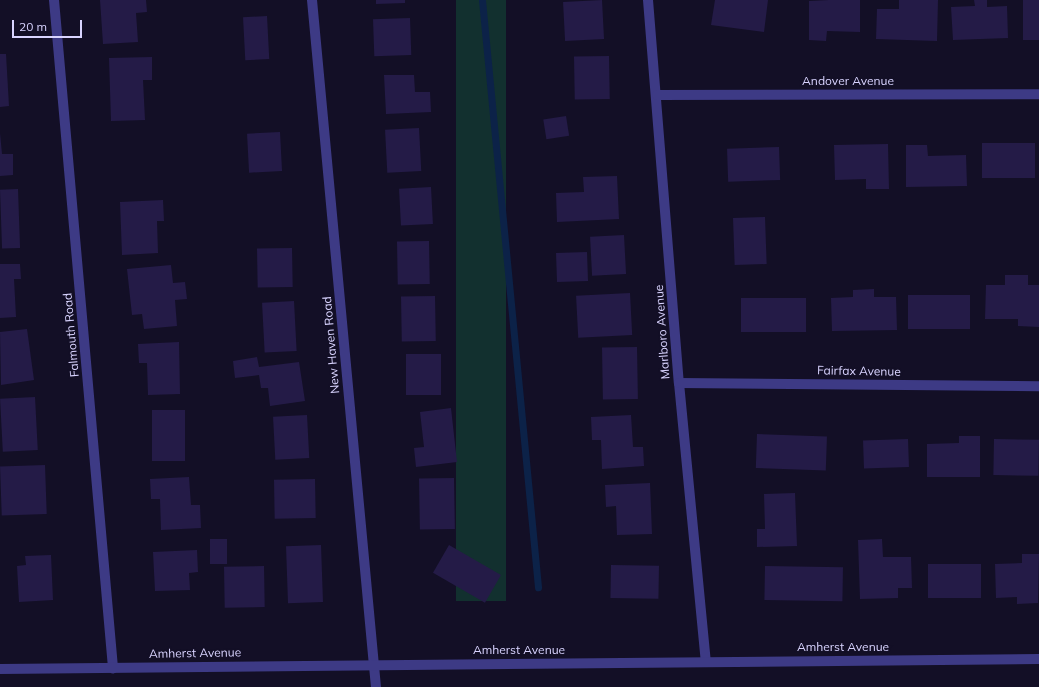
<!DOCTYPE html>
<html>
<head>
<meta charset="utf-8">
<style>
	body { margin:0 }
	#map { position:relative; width:1039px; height:687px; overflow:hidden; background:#130f26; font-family:Mulish,sans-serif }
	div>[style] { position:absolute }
	.green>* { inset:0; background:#12302f; transform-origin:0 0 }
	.stream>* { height:7px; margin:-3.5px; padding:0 3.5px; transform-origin:3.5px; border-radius:3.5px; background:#0c2248 }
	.building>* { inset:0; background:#241b47; transform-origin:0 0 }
	.minor>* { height:10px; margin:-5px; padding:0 5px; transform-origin:5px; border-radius:5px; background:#3d3a85 }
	span { translate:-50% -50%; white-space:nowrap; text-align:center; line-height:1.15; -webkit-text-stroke:3.5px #130f26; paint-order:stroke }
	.street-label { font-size:12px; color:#d9d4ff }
	.scale { position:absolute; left:12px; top:20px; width:70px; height:18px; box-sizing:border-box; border:2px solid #d9d4ff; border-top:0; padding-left:5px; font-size:12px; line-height:14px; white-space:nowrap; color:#d9d4ff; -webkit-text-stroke:3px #130f26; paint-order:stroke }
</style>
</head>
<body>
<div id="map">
	<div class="green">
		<i style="left:456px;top:0;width:50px;height:601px"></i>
	</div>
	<div class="stream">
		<i style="left:482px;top:0;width:590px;rotate:84.55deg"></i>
	</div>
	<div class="building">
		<i style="clip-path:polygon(100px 0,146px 0,147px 12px,136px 13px,138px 42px,103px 44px)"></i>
		<i style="clip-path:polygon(376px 0,405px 0,405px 3px,376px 4px)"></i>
		<i style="left:602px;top:0;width:39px;height:39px;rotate:87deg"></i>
		<i style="clip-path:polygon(715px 0,768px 0,764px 32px,711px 25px)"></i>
		<i style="clip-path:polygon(829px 0,860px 0,860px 32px,827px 31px,826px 41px,809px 40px,809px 1px)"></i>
		<i style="clip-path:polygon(899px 0,938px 0,937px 41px,876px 39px,877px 9px,899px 9px)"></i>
		<i style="clip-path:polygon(974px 0,987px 0,987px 7px,1007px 6px,1008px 38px,953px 40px,951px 7px,975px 6px)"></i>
		<i style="left:1023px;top:0;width:16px;height:40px"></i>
		<i style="left:267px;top:16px;width:43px;height:24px;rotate:87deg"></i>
		<i style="left:410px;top:18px;width:37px;height:37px;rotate:88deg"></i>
		<i style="clip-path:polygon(0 54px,6px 54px,9px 106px,0 107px)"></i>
		<i style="left:609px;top:56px;width:43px;height:35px;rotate:89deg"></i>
		<i style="clip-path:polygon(152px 57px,152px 80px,143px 80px,145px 120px,111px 121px,109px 58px)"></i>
		<i style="clip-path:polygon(384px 75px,414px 75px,415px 92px,430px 92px,431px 112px,386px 114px)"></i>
		<i style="left:566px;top:116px;width:20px;height:23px;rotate:81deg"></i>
		<i style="left:419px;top:128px;width:43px;height:34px;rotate:87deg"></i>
		<i style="left:280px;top:132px;width:39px;height:33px;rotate:87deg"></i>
		<i style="clip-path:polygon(0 133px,2px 154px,13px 154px,13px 175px,0 176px)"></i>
		<i style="left:1035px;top:143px;width:35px;height:53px;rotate:90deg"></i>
		<i style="clip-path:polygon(888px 144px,889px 189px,866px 189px,866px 179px,835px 180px,834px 145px)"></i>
		<i style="clip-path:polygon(906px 145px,927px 145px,928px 156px,966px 155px,967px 186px,906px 187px)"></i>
		<i style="left:779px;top:147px;width:33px;height:52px;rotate:88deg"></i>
		<i style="clip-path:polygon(617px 176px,619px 219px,557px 222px,556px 193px,584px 192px,583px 177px)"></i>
		<i style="left:431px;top:187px;width:37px;height:32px;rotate:87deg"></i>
		<i style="left:18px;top:189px;width:59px;height:18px;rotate:88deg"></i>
		<i style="clip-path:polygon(163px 200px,164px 221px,157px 221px,158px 253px,122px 255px,120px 202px)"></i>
		<i style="left:765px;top:217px;width:47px;height:32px;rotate:88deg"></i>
		<i style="left:624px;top:235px;width:39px;height:34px;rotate:87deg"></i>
		<i style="left:429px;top:241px;width:43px;height:32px;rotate:89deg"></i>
		<i style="left:292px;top:248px;width:39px;height:35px;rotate:89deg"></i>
		<i style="left:587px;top:252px;width:29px;height:31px;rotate:88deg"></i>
		<i style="clip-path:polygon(0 264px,20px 264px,21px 279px,14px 279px,16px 317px,0 318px)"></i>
		<i style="clip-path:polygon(171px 265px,173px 283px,185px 282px,187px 299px,175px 300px,177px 326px,144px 329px,142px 314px,132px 315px,127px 269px)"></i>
		<i style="clip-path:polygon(1005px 275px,1028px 275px,1028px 285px,1039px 285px,1039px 327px,1018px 326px,1018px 319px,985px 319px,986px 285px,1005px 285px)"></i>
		<i style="clip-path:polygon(874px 289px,874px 297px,896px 297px,897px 330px,832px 331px,831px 298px,853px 297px,853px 290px)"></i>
		<i style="left:630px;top:293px;width:42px;height:54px;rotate:87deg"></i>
		<i style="left:970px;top:295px;width:34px;height:62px;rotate:90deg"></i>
		<i style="left:435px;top:296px;width:45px;height:34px;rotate:89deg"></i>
		<i style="left:806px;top:298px;width:34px;height:65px;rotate:90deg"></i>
		<i style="left:294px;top:301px;width:50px;height:32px;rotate:87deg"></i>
		<i style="clip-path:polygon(27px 329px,34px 380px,1px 385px,0 332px)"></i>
		<i style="clip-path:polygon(179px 342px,180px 394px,148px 395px,147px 363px,139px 363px,138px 344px)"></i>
		<i style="left:637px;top:347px;width:52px;height:35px;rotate:89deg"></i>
		<i style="left:406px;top:354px;width:35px;height:41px"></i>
		<i style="clip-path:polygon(257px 357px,259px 367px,299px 362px,305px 401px,270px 406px,268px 388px,261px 388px,259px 375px,235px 378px,233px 361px)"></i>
		<i style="left:35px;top:397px;width:53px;height:35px;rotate:87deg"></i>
		<i style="clip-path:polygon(451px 408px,457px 462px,416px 467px,414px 448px,424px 447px,420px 412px)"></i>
		<i style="left:152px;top:410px;width:33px;height:51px"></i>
		<i style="left:307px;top:415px;width:43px;height:34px;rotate:87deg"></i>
		<i style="clip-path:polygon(631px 415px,633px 447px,643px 447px,644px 466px,602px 469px,601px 440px,592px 440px,591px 417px)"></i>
		<i style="left:757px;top:434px;width:70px;height:34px;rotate:2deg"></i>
		<i style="clip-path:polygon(959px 436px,980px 436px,980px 477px,927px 477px,927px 444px,959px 443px)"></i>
		<i style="left:908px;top:439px;width:28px;height:45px;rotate:88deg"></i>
		<i style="left:994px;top:439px;width:45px;height:36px;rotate:1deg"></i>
		<i style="left:45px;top:465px;width:49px;height:45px;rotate:88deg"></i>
		<i style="clip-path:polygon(189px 477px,191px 505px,200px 505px,201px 528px,161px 530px,160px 499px,151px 499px,150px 479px)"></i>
		<i style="left:454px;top:478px;width:51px;height:35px;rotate:89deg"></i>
		<i style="left:315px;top:479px;width:39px;height:41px;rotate:89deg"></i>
		<i style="clip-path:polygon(650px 483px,652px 534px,617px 535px,616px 506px,606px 507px,605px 485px)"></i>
		<i style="clip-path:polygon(795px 493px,797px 546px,757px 547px,757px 529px,765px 529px,764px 494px)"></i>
		<i style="left:210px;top:539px;width:17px;height:25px"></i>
		<i style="clip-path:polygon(882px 539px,883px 557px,911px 557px,912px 588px,898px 588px,898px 598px,860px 599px,858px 540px)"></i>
		<i style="left:321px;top:545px;width:57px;height:35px;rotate:88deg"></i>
		<i style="left:449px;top:545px;width:60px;height:32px;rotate:30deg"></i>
		<i style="clip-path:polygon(197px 550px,198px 572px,189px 573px,190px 590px,155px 591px,153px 552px)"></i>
		<i style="clip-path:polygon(1022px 554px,1039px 554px,1038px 603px,1017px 604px,1017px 597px,996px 598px,995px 564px,1022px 563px)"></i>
		<i style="clip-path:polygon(51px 555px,53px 600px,19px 602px,17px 566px,26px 565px,25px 556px)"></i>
		<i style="left:981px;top:564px;width:34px;height:53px;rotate:90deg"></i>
		<i style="left:611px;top:565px;width:48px;height:33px;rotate:1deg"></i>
		<i style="left:264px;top:566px;width:41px;height:40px;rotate:89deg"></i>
		<i style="left:765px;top:566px;width:78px;height:34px;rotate:1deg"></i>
	</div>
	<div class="minor">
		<i style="left:54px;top:0;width:671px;rotate:84.95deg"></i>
		<i style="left:312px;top:0;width:690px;rotate:84.68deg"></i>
		<i style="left:648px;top:0;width:384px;rotate:85.4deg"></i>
		<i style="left:679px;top:383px;width:279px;rotate:84.5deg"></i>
		<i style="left:657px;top:95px;width:382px;rotate:-0.1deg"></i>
		<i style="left:679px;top:383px;width:360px;rotate:0.5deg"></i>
		<i style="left:0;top:669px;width:1039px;rotate:-0.55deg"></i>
	</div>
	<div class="street-label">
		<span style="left:848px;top:81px">Andover Avenue</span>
		<span style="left:662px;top:332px;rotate:-94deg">Marlboro Avenue</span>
		<span style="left:71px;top:335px;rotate:-95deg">Falmouth Road</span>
		<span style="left:331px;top:345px;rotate:-95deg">New Haven Road</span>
		<span style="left:859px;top:371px;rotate:1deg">Fairfax Avenue</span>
		<span style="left:843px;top:647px">Amherst Avenue</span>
		<span style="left:519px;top:650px">Amherst Avenue</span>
		<span style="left:195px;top:653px;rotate:-1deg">Amherst Avenue</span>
	</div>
	<div class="scale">20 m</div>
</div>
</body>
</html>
